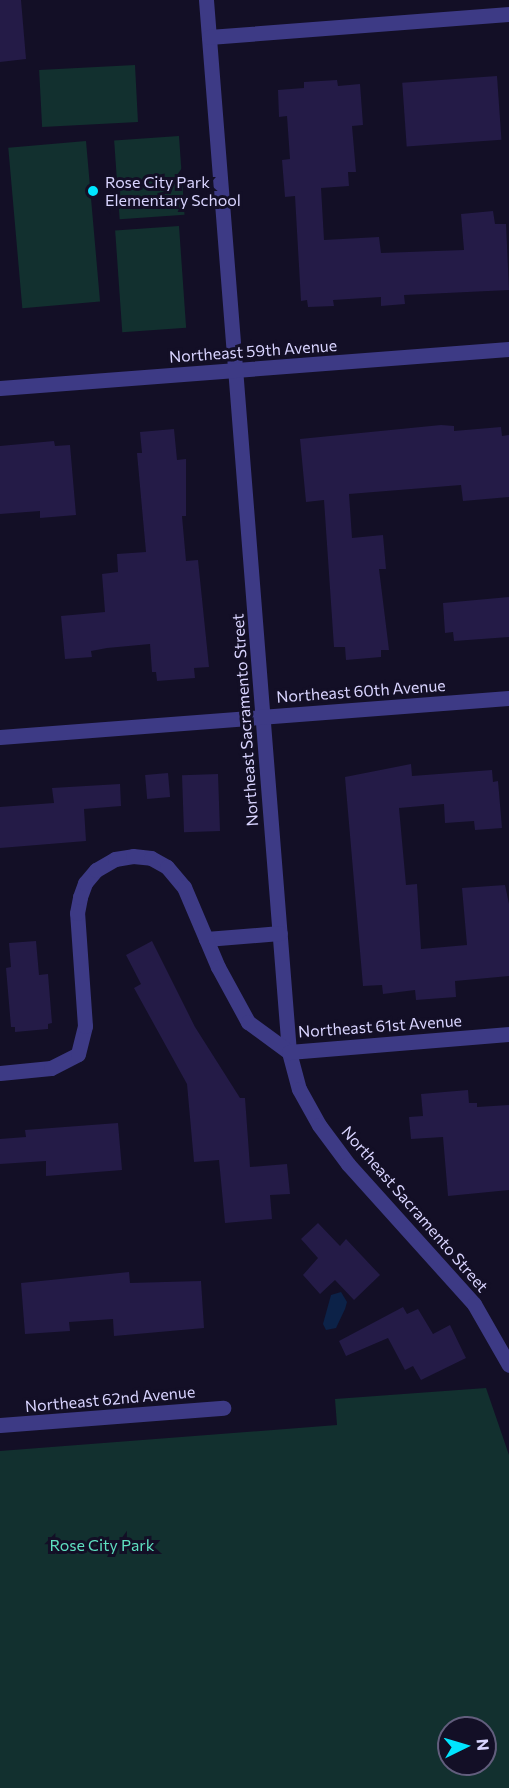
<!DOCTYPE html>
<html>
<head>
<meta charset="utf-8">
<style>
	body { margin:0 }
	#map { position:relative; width:509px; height:1788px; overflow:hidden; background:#130f26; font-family:Commissioner,sans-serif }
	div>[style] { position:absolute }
	.green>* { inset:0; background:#12302f; transform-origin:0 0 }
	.water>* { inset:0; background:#0c2248 }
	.building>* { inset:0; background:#241b47; transform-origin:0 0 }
	.minor>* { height:15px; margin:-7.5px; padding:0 7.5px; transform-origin:7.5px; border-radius:7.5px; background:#3d3a85 }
	.dots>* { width:16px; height:16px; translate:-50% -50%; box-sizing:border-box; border:3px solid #130f26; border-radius:50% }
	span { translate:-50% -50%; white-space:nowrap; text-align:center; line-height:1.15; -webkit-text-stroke:6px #130f26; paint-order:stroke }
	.poi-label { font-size:16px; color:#d9d4ff }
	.left { translate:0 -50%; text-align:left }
	.street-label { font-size:16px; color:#d9d4ff }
	.park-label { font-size:16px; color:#5fe0c0 }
	.north { position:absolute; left:437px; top:1716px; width:60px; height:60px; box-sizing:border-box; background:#130f26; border:2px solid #625e7d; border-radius:50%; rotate:85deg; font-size:16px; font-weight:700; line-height:24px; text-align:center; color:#d9d4ff }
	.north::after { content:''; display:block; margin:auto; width:21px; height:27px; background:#00e5ff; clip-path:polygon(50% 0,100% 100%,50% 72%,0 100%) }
</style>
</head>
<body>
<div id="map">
	<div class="green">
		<i style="left:135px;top:65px;width:57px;height:96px;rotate:87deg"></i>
		<i style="left:179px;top:136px;width:79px;height:65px;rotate:86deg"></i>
		<i style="left:86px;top:141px;width:161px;height:78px;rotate:85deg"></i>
		<i style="left:179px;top:226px;width:102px;height:64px;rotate:86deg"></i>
		<i style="clip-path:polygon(evenodd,486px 1388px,509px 1455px,509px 1788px,0 1788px,0 1451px,337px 1425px,335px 1399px,486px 1388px,449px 1728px,485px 1728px,485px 1764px,449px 1764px,449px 1728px)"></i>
	</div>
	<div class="water">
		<i style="clip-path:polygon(341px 1292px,347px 1302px,345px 1309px,336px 1328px,326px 1330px,323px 1324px,331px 1295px)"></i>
	</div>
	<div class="building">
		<i style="clip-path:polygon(0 0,21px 0,26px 59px,0 62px)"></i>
		<i style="left:497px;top:76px;width:64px;height:95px;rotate:86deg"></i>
		<i style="clip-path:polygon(337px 80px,338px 86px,360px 84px,363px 125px,352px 126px,356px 172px,348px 172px,349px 186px,321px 188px,324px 240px,379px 237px,381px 253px,464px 250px,461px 214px,493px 211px,495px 224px,506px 224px,509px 290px,404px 295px,405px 304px,381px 306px,381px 297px,333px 300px,334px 306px,308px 307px,307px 300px,301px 301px,295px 196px,285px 197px,282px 160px,290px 159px,287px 116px,279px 117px,278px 90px,304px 88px,304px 82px)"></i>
		<i style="clip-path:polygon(441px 425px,454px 426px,454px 431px,501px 427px,502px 436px,509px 435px,509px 497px,463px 501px,461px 485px,349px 494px,352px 538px,383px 535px,386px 569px,379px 569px,389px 650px,381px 650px,381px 657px,346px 660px,345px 647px,334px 647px,324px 500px,306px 502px,300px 439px)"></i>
		<i style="clip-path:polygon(174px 429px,177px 460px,186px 459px,186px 516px,182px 516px,186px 561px,198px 560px,209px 667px,194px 668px,195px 678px,157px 681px,156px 672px,152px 672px,150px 644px,107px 648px,91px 651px,92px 657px,65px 659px,61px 616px,105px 612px,102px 574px,118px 572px,117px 554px,146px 552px,137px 453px,142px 453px,140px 432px)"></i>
		<i style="clip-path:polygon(54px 441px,55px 446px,70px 445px,76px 515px,40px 518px,40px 511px,0 514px,0 446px)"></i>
		<i style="clip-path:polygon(509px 597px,509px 637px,454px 641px,453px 632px,445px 633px,443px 603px)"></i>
		<i style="clip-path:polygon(411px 764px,412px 776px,492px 770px,493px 782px,498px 781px,502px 828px,475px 830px,474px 821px,445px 823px,444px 804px,399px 808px,406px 885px,417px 884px,421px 949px,467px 945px,462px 888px,505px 885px,509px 904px,509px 976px,455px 981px,456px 997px,416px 1000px,415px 990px,383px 994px,382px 985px,363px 986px,345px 777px)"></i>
		<i style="left:168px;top:773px;width:24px;height:23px;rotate:85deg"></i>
		<i style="left:218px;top:774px;width:57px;height:36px;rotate:88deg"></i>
		<i style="clip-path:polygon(120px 784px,121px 806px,84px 809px,86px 841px,0 848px,0 807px,54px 803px,52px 788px)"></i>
		<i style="clip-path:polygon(36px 941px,39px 975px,48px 974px,52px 1023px,48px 1024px,48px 1029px,15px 1032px,15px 1027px,11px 1027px,6px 968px,11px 967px,9px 943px)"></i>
		<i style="clip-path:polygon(152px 941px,195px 1027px,240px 1098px,245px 1098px,250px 1167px,287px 1164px,290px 1194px,270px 1195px,272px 1219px,225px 1223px,219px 1160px,194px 1162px,187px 1084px,134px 988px,141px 984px,126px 955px)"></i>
		<i style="clip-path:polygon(468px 1090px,469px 1103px,477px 1103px,477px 1107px,509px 1105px,509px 1190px,448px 1196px,443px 1137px,411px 1139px,409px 1117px,423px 1116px,421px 1094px)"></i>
		<i style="clip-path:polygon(118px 1123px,122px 1170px,46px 1176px,46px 1161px,0 1164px,0 1139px,26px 1137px,25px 1130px)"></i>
		<i style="clip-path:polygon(318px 1223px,340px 1246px,346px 1239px,380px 1275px,354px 1300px,335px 1280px,320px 1294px,303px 1275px,318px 1258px,301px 1239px)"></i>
		<i style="clip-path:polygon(129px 1272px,130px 1283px,201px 1281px,204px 1328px,114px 1336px,113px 1319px,69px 1322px,70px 1331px,25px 1334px,21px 1283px)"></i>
		<i style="clip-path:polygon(403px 1307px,407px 1314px,418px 1309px,433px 1334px,450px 1325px,466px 1358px,421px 1380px,413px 1366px,405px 1370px,388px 1338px,346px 1356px,339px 1341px)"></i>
	</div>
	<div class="minor">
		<i style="left:206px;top:0;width:1055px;rotate:85.49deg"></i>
		<i style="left:289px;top:1052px;width:38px;rotate:75deg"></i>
		<i style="left:299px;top:1089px;width:41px;rotate:60.9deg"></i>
		<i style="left:319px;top:1125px;width:49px;rotate:53.4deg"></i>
		<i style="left:348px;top:1164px;width:188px;rotate:48deg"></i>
		<i style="left:474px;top:1304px;width:70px;rotate:60.2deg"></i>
		<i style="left:209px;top:37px;width:301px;rotate:-4.4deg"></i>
		<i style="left:0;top:388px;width:510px;rotate:-4.38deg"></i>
		<i style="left:0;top:737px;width:510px;rotate:-4.38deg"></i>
		<i style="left:206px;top:939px;width:74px;rotate:-4.6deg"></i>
		<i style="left:0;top:1073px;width:51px;rotate:-5.6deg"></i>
		<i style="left:51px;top:1068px;width:30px;rotate:-27deg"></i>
		<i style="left:78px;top:1054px;width:29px;rotate:-76deg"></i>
		<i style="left:85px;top:1026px;width:113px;rotate:-94deg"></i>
		<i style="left:77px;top:913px;width:16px;rotate:-79deg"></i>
		<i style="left:80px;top:897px;width:15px;rotate:-70deg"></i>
		<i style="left:85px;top:883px;width:17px;rotate:-50deg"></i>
		<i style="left:96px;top:870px;width:22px;rotate:-30deg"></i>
		<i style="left:115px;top:859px;width:18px;rotate:-9deg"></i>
		<i style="left:133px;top:856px;width:18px;rotate:6deg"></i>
		<i style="left:151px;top:858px;width:18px;rotate:29deg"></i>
		<i style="left:167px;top:867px;width:26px;rotate:50deg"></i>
		<i style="left:184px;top:887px;width:87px;rotate:67deg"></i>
		<i style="left:218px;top:967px;width:63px;rotate:61.4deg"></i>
		<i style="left:248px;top:1022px;width:51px;rotate:36.2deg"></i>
		<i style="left:289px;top:1052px;width:221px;rotate:-4.7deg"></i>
		<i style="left:0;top:1425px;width:224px;rotate:-4.4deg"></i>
	</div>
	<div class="dots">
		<i style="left:93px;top:191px;background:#00e5ff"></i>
	</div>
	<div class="poi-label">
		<span class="left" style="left:105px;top:191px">Rose City Park<br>Elementary School</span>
	</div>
	<div class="street-label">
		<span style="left:253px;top:351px;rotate:-4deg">Northeast 59th Avenue</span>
		<span style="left:361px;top:691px;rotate:-4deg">Northeast 60th Avenue</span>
		<span style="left:245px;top:720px;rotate:-94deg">Northeast Sacramento Street</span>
		<span style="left:380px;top:1026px;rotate:-4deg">Northeast 61st Avenue</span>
		<span style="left:415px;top:1209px;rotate:49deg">Northeast Sacramento Street</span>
		<span style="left:110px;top:1399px;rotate:-5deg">Northeast 62nd Avenue</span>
	</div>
	<div class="park-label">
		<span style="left:102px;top:1545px">Rose City Park</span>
	</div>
	<div class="north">N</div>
</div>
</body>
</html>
